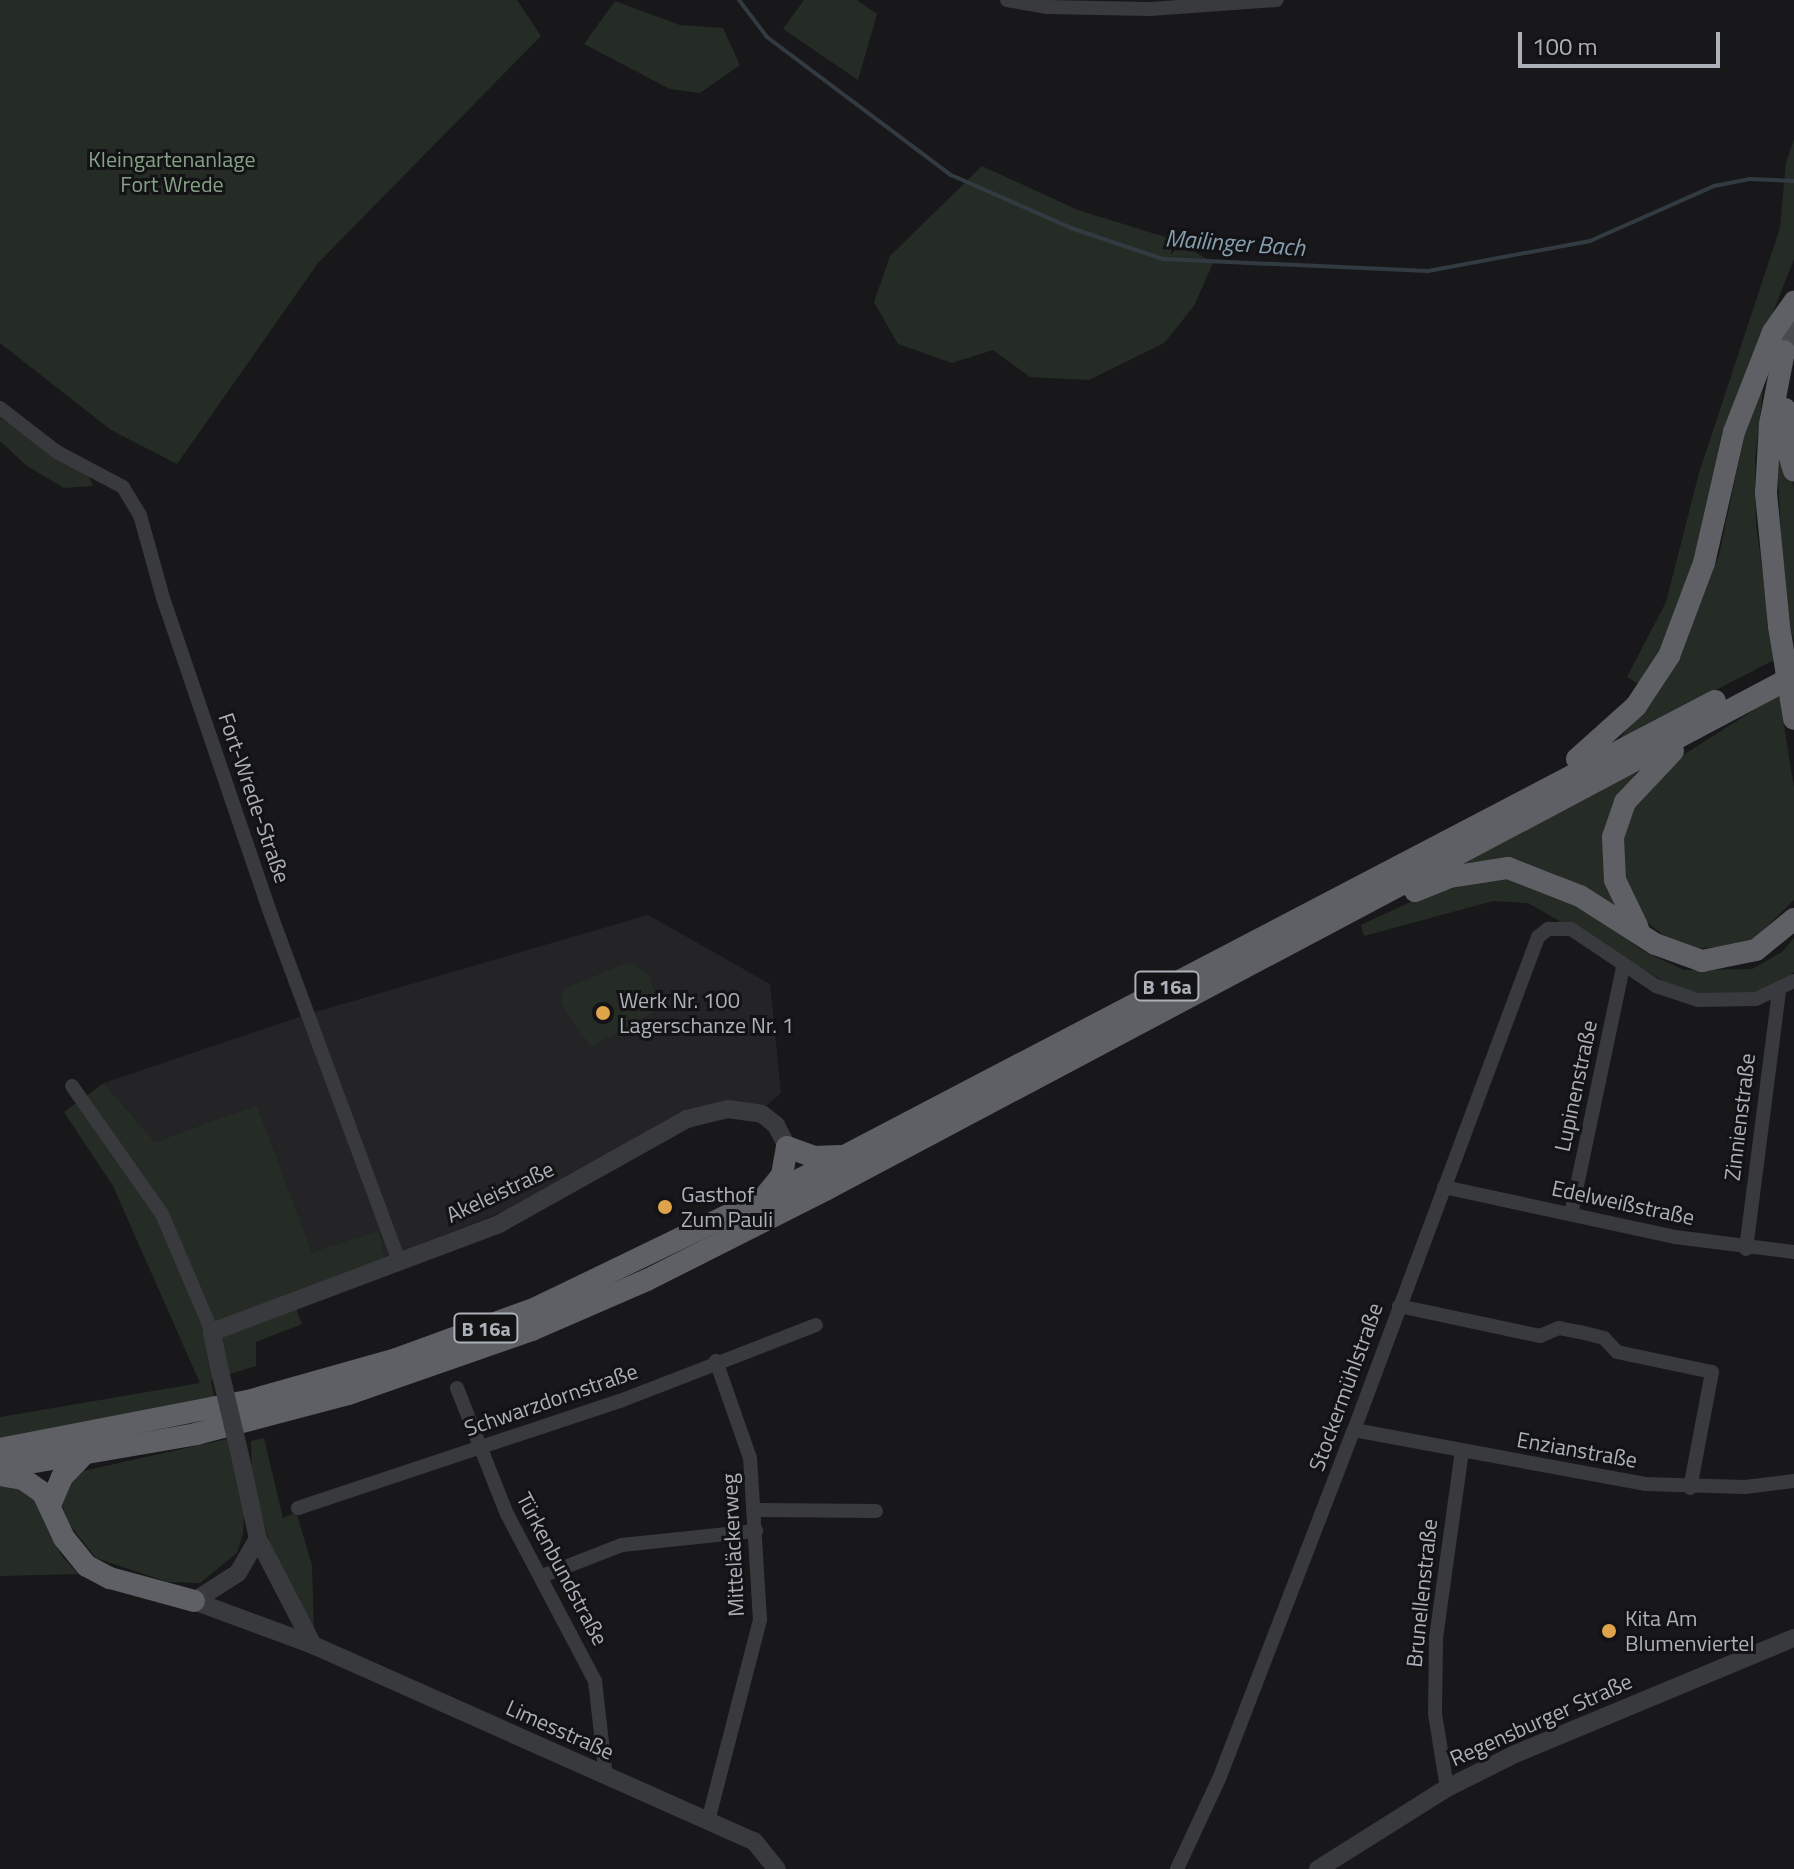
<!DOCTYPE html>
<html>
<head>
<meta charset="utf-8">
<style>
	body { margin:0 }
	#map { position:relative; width:1794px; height:1869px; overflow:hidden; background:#18181a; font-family:"Titillium Web",sans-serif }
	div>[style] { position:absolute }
	.built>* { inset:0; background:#242427 }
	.green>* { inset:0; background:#242c25 }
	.stream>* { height:4px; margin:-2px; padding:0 2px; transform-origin:2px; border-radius:2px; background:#323b41 }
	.minor>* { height:14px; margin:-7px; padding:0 7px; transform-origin:7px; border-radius:7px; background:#393a3e }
	.tertiary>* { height:18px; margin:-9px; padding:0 9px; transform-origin:9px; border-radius:9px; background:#393a3e }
	.secondary>* { height:20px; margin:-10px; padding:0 10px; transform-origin:10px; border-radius:10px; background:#484a4e }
	.trunk>* { height:22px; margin:-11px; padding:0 11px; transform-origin:11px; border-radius:11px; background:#5e6066 }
	.tertiary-bridge>* { height:18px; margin:-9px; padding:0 9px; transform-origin:9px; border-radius:9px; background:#393a3e }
	.trunk-bridge>* { height:22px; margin:-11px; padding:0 11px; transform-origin:11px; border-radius:11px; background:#5e6066 }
	.dots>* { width:22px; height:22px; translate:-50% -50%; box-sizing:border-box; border:4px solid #131315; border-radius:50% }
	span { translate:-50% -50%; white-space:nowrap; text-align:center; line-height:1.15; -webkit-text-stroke:6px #131315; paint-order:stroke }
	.shield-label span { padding:2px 6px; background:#131315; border:2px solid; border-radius:6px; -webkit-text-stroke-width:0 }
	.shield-label { font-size:20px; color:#acb0b8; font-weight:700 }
	.park-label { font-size:22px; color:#85a185 }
	.street-label { font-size:22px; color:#acb0b8 }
	.poi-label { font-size:22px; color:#acb0b8 }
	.left { translate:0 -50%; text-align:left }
	.water-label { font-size:24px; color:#869faf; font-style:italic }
	.scale { position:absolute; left:1518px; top:32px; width:202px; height:36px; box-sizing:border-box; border:4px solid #acb0b8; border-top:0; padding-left:10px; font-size:24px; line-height:28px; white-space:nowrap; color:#acb0b8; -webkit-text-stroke:6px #131315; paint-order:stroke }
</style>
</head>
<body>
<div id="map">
	<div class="built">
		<i style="clip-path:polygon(648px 915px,770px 984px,781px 1093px,767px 1105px,717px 1103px,541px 1197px,385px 1258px,379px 1230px,312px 1252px,257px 1105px,155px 1142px,104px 1083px,305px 1015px)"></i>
	</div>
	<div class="green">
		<i style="clip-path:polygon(0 0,517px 0,541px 36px,318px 263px,177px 464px,111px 430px,0 343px)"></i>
		<i style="clip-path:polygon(804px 0,857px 0,877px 14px,858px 80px,783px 29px)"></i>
		<i style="clip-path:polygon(615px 1px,680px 25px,723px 28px,740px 65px,700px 93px,670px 89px,584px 44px)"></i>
		<i style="clip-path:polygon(1794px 139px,1794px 259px,1772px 315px,1688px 596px,1645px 678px,1637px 683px,1627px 677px,1666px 602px,1699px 473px,1780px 228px,1786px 163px)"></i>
		<i style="clip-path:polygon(982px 166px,1078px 210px,1178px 241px,1213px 263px,1194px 306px,1164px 343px,1089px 380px,1030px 377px,993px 350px,952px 363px,898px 344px,874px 302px,890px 256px)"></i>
		<i style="clip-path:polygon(1764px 382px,1755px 459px,1756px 523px,1774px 660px,1619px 740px,1684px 645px,1695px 618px,1719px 555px,1747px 423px)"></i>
		<i style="clip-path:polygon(0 418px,88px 475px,93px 486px,64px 488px,27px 466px,0 441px)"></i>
		<i style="clip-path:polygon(1776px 443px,1794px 487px,1794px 641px,1785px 605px)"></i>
		<i style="clip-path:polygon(1779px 694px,1794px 788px,1794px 900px,1750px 943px,1697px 949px,1666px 938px,1638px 914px,1618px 857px,1627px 812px,1666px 766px)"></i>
		<i style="clip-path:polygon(1639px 768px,1616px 802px,1606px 882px,1618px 911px,1555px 874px,1529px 865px,1458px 865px)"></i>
		<i style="clip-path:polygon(1501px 877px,1564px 896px,1645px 952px,1684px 970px,1752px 969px,1782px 952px,1794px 938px,1794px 972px,1776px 987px,1737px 996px,1700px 993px,1667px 983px,1528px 903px,1493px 901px,1364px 936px,1361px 925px,1428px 894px)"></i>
		<i style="clip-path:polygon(628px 962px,650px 976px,659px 1009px,591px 1047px,561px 1003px,564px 989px)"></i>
		<i style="clip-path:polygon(104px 1083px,155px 1142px,257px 1105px,312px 1252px,379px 1230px,385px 1258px,290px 1293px,302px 1324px,256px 1342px,256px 1366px,211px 1380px,215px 1402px,0 1439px,0 1417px,200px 1383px,113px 1186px,64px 1112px)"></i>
		<i style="clip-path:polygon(264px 1438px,283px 1518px,296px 1512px,312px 1565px,314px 1633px,275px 1562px,252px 1481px,251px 1441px)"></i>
		<i style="clip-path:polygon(227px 1439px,244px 1513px,243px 1534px,237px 1553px,200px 1583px,168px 1582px,96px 1558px,69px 1524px,62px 1505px,64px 1487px,83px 1471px)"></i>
		<i style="clip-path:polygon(15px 1486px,38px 1499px,61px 1555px,78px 1574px,0 1576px,0 1487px)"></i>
	</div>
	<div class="stream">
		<i style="left:739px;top:0;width:46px;rotate:52.9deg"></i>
		<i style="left:767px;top:37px;width:230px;rotate:36.9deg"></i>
		<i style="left:951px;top:175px;width:131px;rotate:23.8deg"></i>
		<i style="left:1071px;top:228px;width:97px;rotate:18.6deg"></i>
		<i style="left:1163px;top:259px;width:265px;rotate:2.6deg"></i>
		<i style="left:1428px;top:271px;width:165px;rotate:-10.5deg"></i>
		<i style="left:1590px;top:241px;width:136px;rotate:-23.9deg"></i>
		<i style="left:1714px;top:186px;width:36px;rotate:-11deg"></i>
		<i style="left:1749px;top:179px;width:45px;rotate:2.5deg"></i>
	</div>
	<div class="minor">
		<i style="left:1007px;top:0;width:41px;rotate:9.9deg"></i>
		<i style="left:1047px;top:7px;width:103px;rotate:1.1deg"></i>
		<i style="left:1150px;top:9px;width:127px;rotate:-4.1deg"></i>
		<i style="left:0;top:408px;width:72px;rotate:37.7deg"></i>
		<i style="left:57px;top:452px;width:75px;rotate:27.9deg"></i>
		<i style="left:123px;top:487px;width:33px;rotate:59deg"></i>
		<i style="left:140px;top:515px;width:86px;rotate:74.5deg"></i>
		<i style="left:163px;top:598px;width:335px;rotate:71.2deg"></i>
		<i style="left:271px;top:915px;width:369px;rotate:69.7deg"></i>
		<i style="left:72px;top:1086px;width:156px;rotate:54.9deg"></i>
		<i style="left:162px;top:1214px;width:128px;rotate:67deg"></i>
		<i style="left:1444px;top:1187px;width:236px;rotate:12.2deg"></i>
		<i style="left:1675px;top:1237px;width:120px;rotate:7.2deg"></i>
		<i style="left:1571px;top:1214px;width:252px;rotate:-78.1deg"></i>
		<i style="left:1746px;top:1249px;width:261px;rotate:-82.7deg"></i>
		<i style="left:1399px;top:1306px;width:144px;rotate:12deg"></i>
		<i style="left:1540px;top:1336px;width:21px;rotate:-23deg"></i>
		<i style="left:1559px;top:1328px;width:21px;rotate:11deg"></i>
		<i style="left:1580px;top:1332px;width:25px;rotate:14deg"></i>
		<i style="left:1604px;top:1338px;width:19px;rotate:47deg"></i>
		<i style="left:1617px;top:1352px;width:97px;rotate:11.9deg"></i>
		<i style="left:1712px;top:1372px;width:118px;rotate:100.7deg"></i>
		<i style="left:457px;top:1388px;width:136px;rotate:68.4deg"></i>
		<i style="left:507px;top:1514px;width:189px;rotate:62.2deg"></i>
		<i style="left:595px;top:1681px;width:97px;rotate:83.5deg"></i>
		<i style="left:1354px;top:1430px;width:296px;rotate:10.5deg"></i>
		<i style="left:1645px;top:1484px;width:100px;rotate:1.7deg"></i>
		<i style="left:1745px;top:1487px;width:49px;rotate:-7deg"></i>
		<i style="left:298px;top:1508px;width:339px;rotate:-18.4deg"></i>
		<i style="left:620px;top:1401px;width:210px;rotate:-21.2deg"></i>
		<i style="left:755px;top:1510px;width:121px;rotate:0.5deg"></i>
		<i style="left:542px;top:1576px;width:86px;rotate:-21.2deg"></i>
		<i style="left:622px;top:1545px;width:135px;rotate:-6deg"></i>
		<i style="left:1447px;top:1788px;width:75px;rotate:-99.2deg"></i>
		<i style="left:1435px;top:1714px;width:76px;rotate:-89.2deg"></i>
		<i style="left:1436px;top:1638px;width:189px;rotate:-82.1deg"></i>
		<i style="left:708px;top:1821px;width:208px;rotate:-75.5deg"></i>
		<i style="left:760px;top:1620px;width:162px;rotate:-93.5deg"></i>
		<i style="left:750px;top:1458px;width:103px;rotate:-109.3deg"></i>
		<i style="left:1177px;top:1869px;width:99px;rotate:-65deg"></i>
		<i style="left:1219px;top:1779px;width:374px;rotate:-68.9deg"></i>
		<i style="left:1354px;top:1430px;width:526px;rotate:-69.53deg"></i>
		<i style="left:1538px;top:937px;width:13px;rotate:-39deg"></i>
		<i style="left:1548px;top:929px;width:23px"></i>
		<i style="left:1571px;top:929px;width:102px;rotate:33.8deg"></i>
		<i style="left:1656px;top:986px;width:44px;rotate:18.4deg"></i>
		<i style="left:1698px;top:1000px;width:58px;rotate:-1deg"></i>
		<i style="left:1756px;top:999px;width:42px;rotate:-25.3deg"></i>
	</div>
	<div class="tertiary">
		<i style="left:220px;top:1371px;width:40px;rotate:-102deg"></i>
		<i style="left:212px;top:1332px;width:307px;rotate:-20.6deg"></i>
		<i style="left:499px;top:1224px;width:215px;rotate:-29.2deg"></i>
		<i style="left:687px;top:1119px;width:42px;rotate:-13.7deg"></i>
		<i style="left:728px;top:1109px;width:34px;rotate:8deg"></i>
		<i style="left:762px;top:1114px;width:18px;rotate:38deg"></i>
		<i style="left:776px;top:1125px;width:25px;rotate:63deg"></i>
		<i style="left:241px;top:1460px;width:81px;rotate:77.9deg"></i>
		<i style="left:258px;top:1539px;width:119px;rotate:62.6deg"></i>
		<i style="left:194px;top:1601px;width:127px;rotate:20.3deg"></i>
		<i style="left:313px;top:1645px;width:483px;rotate:24deg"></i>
		<i style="left:754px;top:1841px;width:36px;rotate:51deg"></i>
		<i style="left:194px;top:1601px;width:52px;rotate:-32.5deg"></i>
		<i style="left:238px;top:1573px;width:39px;rotate:-60deg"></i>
		<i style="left:1318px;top:1869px;width:152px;rotate:-32.1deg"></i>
		<i style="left:1447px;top:1788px;width:76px;rotate:-26.6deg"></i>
		<i style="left:1515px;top:1754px;width:302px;rotate:-22.6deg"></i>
	</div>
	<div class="secondary">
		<i style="left:1784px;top:351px;width:37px;rotate:-74deg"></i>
	</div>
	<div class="trunk">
		<i style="left:1785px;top:409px;width:29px;rotate:92deg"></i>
		<i style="left:1784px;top:438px;width:34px;rotate:73deg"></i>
		<i style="left:1779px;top:626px;width:134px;rotate:-95.6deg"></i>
		<i style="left:1766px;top:493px;width:69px;rotate:-86.7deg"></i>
		<i style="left:1770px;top:424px;width:74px;rotate:-79.1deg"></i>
		<i style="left:1577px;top:759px;width:79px;rotate:-41.9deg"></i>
		<i style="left:1636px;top:706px;width:60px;rotate:-56.6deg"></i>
		<i style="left:1669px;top:656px;width:99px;rotate:-69.4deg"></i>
		<i style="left:1704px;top:563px;width:134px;rotate:-77.1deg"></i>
		<i style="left:1734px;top:432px;width:107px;rotate:-68.7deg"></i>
		<i style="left:1773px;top:332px;width:37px;rotate:-55deg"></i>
		<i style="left:1415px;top:891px;width:38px;rotate:-22deg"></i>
		<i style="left:1450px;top:877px;width:59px;rotate:-8.8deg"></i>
		<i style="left:1508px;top:868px;width:77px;rotate:21.3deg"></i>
		<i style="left:1580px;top:896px;width:89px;rotate:32.6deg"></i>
		<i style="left:1655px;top:944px;width:50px;rotate:19.9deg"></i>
		<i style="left:1702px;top:961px;width:55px;rotate:-11.5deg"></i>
		<i style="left:1756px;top:950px;width:49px;rotate:-39.2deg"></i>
		<i style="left:1638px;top:928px;width:53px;rotate:-115.6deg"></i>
		<i style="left:1615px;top:880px;width:43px;rotate:-92.7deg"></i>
		<i style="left:1613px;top:837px;width:37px;rotate:-71deg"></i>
		<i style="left:1625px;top:802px;width:70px;rotate:-46.7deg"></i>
		<i style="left:766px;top:1195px;width:26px;rotate:-51deg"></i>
		<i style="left:782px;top:1175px;width:28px;rotate:-80deg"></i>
		<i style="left:787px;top:1147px;width:29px;rotate:20deg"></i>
		<i style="left:814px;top:1157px;width:26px;rotate:-2deg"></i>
		<i style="left:0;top:1449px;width:253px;rotate:-11deg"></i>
		<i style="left:248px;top:1401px;width:154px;rotate:-15.8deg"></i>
		<i style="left:396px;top:1359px;width:149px;rotate:-20deg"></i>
		<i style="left:536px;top:1308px;width:253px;rotate:-25.8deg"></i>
		<i style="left:764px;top:1198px;width:1073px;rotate:-27.59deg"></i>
		<i style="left:0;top:1468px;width:199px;rotate:-9.8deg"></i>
		<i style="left:196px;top:1434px;width:157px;rotate:-14.7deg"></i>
		<i style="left:348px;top:1394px;width:195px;rotate:-19.2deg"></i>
		<i style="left:532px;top:1330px;width:125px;rotate:-23.5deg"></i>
		<i style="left:647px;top:1280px;width:202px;rotate:-26.8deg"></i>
		<i style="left:827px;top:1189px;width:1095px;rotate:-27.95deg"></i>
		<i style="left:0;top:1475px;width:23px;rotate:10deg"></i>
		<i style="left:23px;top:1479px;width:24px;rotate:35deg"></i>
		<i style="left:43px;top:1493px;width:50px;rotate:65deg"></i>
		<i style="left:64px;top:1538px;width:36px;rotate:51deg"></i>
		<i style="left:87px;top:1566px;width:26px;rotate:28deg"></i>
		<i style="left:110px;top:1578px;width:87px;rotate:15.3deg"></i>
		<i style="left:51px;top:1503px;width:28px;rotate:-67deg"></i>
		<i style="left:62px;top:1477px;width:29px;rotate:-46deg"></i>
	</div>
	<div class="tertiary-bridge">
		<i style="left:220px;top:1371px;width:91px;rotate:76.7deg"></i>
	</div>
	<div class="trunk-bridge">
		<i style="left:1779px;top:626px;width:94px;rotate:80.8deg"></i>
	</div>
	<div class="dots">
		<i style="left:603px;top:1013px;background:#dfa44a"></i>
		<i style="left:665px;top:1207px;background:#dfa44a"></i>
		<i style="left:1609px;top:1631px;background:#dfa44a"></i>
	</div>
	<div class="shield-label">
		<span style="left:1167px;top:986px">B 16a</span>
		<span style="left:486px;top:1328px">B 16a</span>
	</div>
	<div class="park-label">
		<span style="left:172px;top:172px">Kleingartenanlage<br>Fort Wrede</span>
	</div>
	<div class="street-label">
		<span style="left:254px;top:798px;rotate:71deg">Fort-Wrede-Straße</span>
		<span style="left:1576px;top:1086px;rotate:-78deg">Lupinenstraße</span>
		<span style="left:1740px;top:1117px;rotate:-83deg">Zinnienstraße</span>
		<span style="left:500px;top:1192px;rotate:-25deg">Akeleistraße</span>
		<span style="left:1623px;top:1203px;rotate:12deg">Edelweißstraße</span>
		<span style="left:1346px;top:1387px;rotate:-70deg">Stockermühlstraße</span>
		<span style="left:551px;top:1400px;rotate:-19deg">Schwarzdornstraße</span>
		<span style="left:1577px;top:1450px;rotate:10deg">Enzianstraße</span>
		<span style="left:733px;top:1545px;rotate:-93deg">Mitteläckerweg</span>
		<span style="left:562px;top:1569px;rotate:62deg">Türkenbundstraße</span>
		<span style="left:1422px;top:1593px;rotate:-84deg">Brunellenstraße</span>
		<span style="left:1541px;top:1720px;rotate:-24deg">Regensburger Straße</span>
		<span style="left:560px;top:1730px;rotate:24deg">Limesstraße</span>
	</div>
	<div class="poi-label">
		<span class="left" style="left:619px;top:1013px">Werk Nr. 100<br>Lagerschanze Nr. 1</span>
		<span class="left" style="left:681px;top:1207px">Gasthof<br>Zum Pauli</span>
		<span class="left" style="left:1625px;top:1631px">Kita Am<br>Blumenviertel</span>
	</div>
	<div class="water-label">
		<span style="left:1235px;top:243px;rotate:4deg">Mailinger Bach</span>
	</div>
	<div class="scale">100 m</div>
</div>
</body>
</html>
